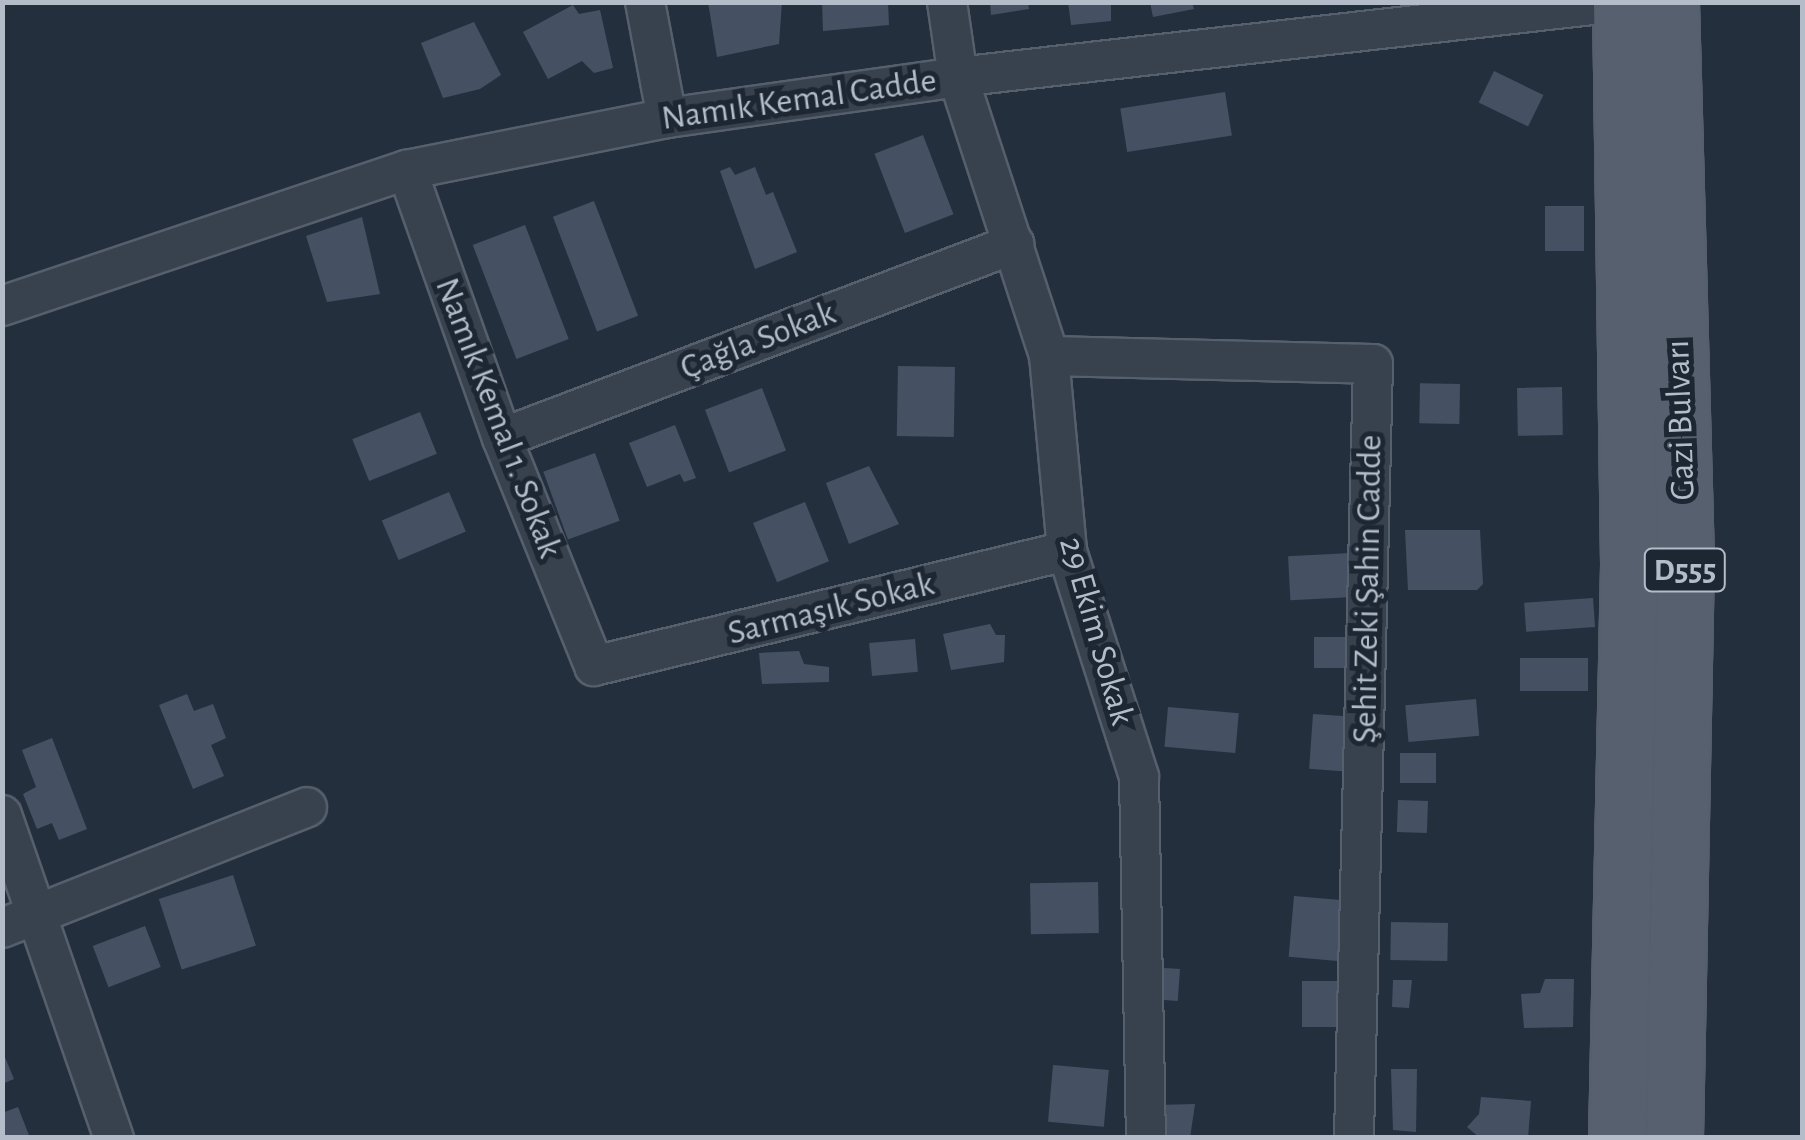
<!DOCTYPE html>
<html>
<head>
<meta charset="utf-8">
<style>
	body { margin:0 }
	#map { position:relative; width:1805px; height:1140px; overflow:hidden; background:#242f3e; font-family:"Alegreya Sans",sans-serif }
	div>[style] { position:absolute }
	.building>* { inset:0; background:#455162; transform-origin:0 0 }
	.roads { filter:drop-shadow(2px 0 #565f6c) drop-shadow(-2px 0 #565f6c) drop-shadow(0 2px #565f6c) drop-shadow(0 -2px #565f6c) }
	.minor>* { height:38px; margin:-19px; padding:0 19px; transform-origin:19px; border-radius:19px; background:#38414e }
	.primary>* { height:55px; margin:-27.5px; padding:0 27.5px; transform-origin:27.5px; border-radius:27.5px; background:#56606e }
	span { translate:-50% -50%; white-space:nowrap; text-align:center; line-height:1.15; -webkit-text-stroke:10px #1d2633; paint-order:stroke }
	.shield-label span { padding:2px 8px; background:#1d2633; border:2px solid; border-radius:8px; -webkit-text-stroke-width:0 }
	.shield-label { font-size:32px; color:#b4bcc9; font-weight:700 }
	.street-label { font-size:35px; color:#b4bcc9 }
	.frame { position:absolute; inset:0; border:5px solid #b4bcc9; pointer-events:none }
</style>
</head>
<body>
<div id="map">
	<div class="building">
		<i style="clip-path:polygon(708px 2px,782px 2px,779px 44px,717px 57px)"></i>
		<i style="clip-path:polygon(822px 2px,888px 2px,889px 25px,823px 31px)"></i>
		<i style="clip-path:polygon(990px 2px,1028px 2px,1029px 9px,991px 15px)"></i>
		<i style="clip-path:polygon(1068px 2px,1111px 2px,1111px 21px,1071px 25px)"></i>
		<i style="clip-path:polygon(1150px 2px,1192px 2px,1194px 9px,1153px 17px)"></i>
		<i style="clip-path:polygon(573px 5px,579px 14px,600px 10px,613px 68px,594px 73px,582px 61px,548px 79px,523px 32px)"></i>
		<i style="clip-path:polygon(474px 22px,501px 75px,480px 89px,443px 98px,421px 43px)"></i>
		<i style="left:1494px;top:71px;width:55px;height:35px;rotate:26deg"></i>
		<i style="left:1225px;top:92px;width:44px;height:106px;rotate:81deg"></i>
		<i style="left:923px;top:135px;width:85px;height:52px;rotate:69deg"></i>
		<i style="clip-path:polygon(730px 167px,735px 175px,755px 167px,766px 195px,773px 192px,797px 252px,755px 269px,720px 171px)"></i>
		<i style="left:594px;top:201px;width:123px;height:44px;rotate:69deg"></i>
		<i style="left:1545px;top:206px;width:39px;height:45px"></i>
		<i style="clip-path:polygon(362px 217px,380px 294px,327px 302px,306px 236px)"></i>
		<i style="left:525px;top:225px;width:122px;height:56px;rotate:69deg"></i>
		<i style="left:898px;top:366px;width:57px;height:70px;rotate:1deg"></i>
		<i style="left:1460px;top:384px;width:40px;height:40px;rotate:91deg"></i>
		<i style="left:1562px;top:387px;width:48px;height:45px;rotate:89deg"></i>
		<i style="left:762px;top:388px;width:67px;height:61px;rotate:69deg"></i>
		<i style="left:420px;top:412px;width:45px;height:73px;rotate:68deg"></i>
		<i style="clip-path:polygon(675px 425px,696px 478px,684px 482px,680px 474px,647px 487px,629px 443px)"></i>
		<i style="left:595px;top:453px;width:72px;height:55px;rotate:70deg"></i>
		<i style="clip-path:polygon(869px 466px,899px 524px,849px 544px,826px 483px)"></i>
		<i style="left:449px;top:492px;width:43px;height:73px;rotate:67deg"></i>
		<i style="left:805px;top:502px;width:64px;height:56px;rotate:68deg"></i>
		<i style="clip-path:polygon(1405px 530px,1480px 530px,1483px 584px,1477px 590px,1408px 590px)"></i>
		<i style="left:1351px;top:553px;width:44px;height:63px;rotate:87deg"></i>
		<i style="left:1593px;top:598px;width:29px;height:69px;rotate:86deg"></i>
		<i style="clip-path:polygon(990px 624px,996px 635px,1005px 635px,1004px 662px,951px 670px,943px 634px)"></i>
		<i style="left:1314px;top:637px;width:39px;height:31px"></i>
		<i style="left:915px;top:639px;width:33px;height:46px;rotate:85deg"></i>
		<i style="clip-path:polygon(799px 651px,804px 664px,829px 667px,829px 682px,762px 684px,759px 653px)"></i>
		<i style="left:1520px;top:658px;width:68px;height:33px"></i>
		<i style="clip-path:polygon(187px 694px,194px 711px,213px 704px,226px 738px,211px 745px,224px 776px,193px 789px,159px 705px)"></i>
		<i style="left:1476px;top:699px;width:37px;height:71px;rotate:85deg"></i>
		<i style="left:1168px;top:707px;width:71px;height:40px;rotate:5deg"></i>
		<i style="left:1313px;top:714px;width:40px;height:55px;rotate:4deg"></i>
		<i style="clip-path:polygon(52px 738px,87px 829px,59px 840px,52px 823px,37px 829px,23px 794px,36px 787px,22px 750px)"></i>
		<i style="left:1400px;top:753px;width:36px;height:30px"></i>
		<i style="left:1398px;top:800px;width:30px;height:32px;rotate:2deg"></i>
		<i style="left:233px;top:875px;width:74px;height:78px;rotate:72deg"></i>
		<i style="left:1098px;top:882px;width:51px;height:68px;rotate:89deg"></i>
		<i style="left:1294px;top:896px;width:55px;height:61px;rotate:5deg"></i>
		<i style="left:1391px;top:922px;width:57px;height:38px;rotate:1deg"></i>
		<i style="left:145px;top:926px;width:44px;height:56px;rotate:69deg"></i>
		<i style="left:1180px;top:969px;width:32px;height:23px;rotate:94deg"></i>
		<i style="clip-path:polygon(1545px 979px,1574px 979px,1573px 1027px,1524px 1028px,1521px 994px,1540px 993px)"></i>
		<i style="clip-path:polygon(1393px 980px,1412px 980px,1409px 1008px,1392px 1007px)"></i>
		<i style="left:1302px;top:981px;width:39px;height:46px"></i>
		<i style="clip-path:polygon(2px 1050px,14px 1079px,2px 1084px)"></i>
		<i style="left:1053px;top:1065px;width:56px;height:57px;rotate:5deg"></i>
		<i style="clip-path:polygon(1391px 1069px,1417px 1069px,1416px 1132px,1393px 1130px)"></i>
		<i style="clip-path:polygon(1481px 1097px,1531px 1101px,1528px 1138px,1480px 1138px,1467px 1127px,1479px 1114px)"></i>
		<i style="clip-path:polygon(1195px 1104px,1190px 1138px,1158px 1138px,1157px 1105px)"></i>
		<i style="clip-path:polygon(18px 1107px,30px 1138px,2px 1138px,2px 1113px)"></i>
	</div>
	<div class="roads">
		<div class="minor">
			<i style="left:645px;top:2px;width:118px;rotate:79.3deg"></i>
			<i style="left:947px;top:2px;width:76px;rotate:81.7deg"></i>
			<i style="left:958px;top:77px;width:293px;rotate:71.9deg"></i>
			<i style="left:1049px;top:356px;width:196px;rotate:84.7deg"></i>
			<i style="left:1067px;top:551px;width:237px;rotate:72.3deg"></i>
			<i style="left:1139px;top:777px;width:361px;rotate:88.9deg"></i>
			<i style="left:407px;top:170px;width:284px;rotate:70.5deg"></i>
			<i style="left:502px;top:438px;width:246px;rotate:68deg"></i>
			<i style="left:594px;top:666px;width:487px;rotate:-13.7deg"></i>
			<i style="left:2px;top:306px;width:427px;rotate:-18.6deg"></i>
			<i style="left:407px;top:170px;width:265px;rotate:-11.3deg"></i>
			<i style="left:667px;top:118px;width:294px;rotate:-8deg"></i>
			<i style="left:958px;top:77px;width:664px;rotate:-6.48deg"></i>
			<i style="left:1049px;top:356px;width:324px;rotate:1.4deg"></i>
			<i style="left:1373px;top:364px;width:774px;rotate:91.41deg"></i>
			<i style="left:502px;top:438px;width:548px;rotate:-20.75deg"></i>
			<i style="left:2px;top:815px;width:342px;rotate:70.9deg"></i>
			<i style="left:2px;top:928px;width:328px;rotate:-21.6deg"></i>
		</div>
		<div class="primary">
			<i style="left:1670px;top:2px;width:558px;rotate:88.46deg"></i>
			<i style="left:1685px;top:560px;width:578px;rotate:91.09deg"></i>
			<i style="left:1617px;top:1138px;width:575px;rotate:-88.8deg"></i>
			<i style="left:1629px;top:563px;width:561px;rotate:-90.82deg"></i>
		</div>
	</div>
	<div class="shield-label">
		<span style="left:1685px;top:570px">D555</span>
	</div>
	<div class="street-label">
		<span style="left:799px;top:100px;rotate:-8deg">Namık Kemal Cadde</span>
		<span style="left:758px;top:341px;rotate:-21deg">Çağla Sokak</span>
		<span style="left:498px;top:418px;rotate:69deg">Namık Kemal 1. Sokak</span>
		<span style="left:1681px;top:420px;rotate:-92deg">Gazi Bulvarı</span>
		<span style="left:1368px;top:589px;rotate:-89deg">Şehit Zeki Şahin Cadde</span>
		<span style="left:831px;top:609px;rotate:-14deg">Sarmaşık Sokak</span>
		<span style="left:1096px;top:631px;rotate:74deg">29 Ekim Sokak</span>
	</div>
	<div class="frame"></div>
</div>
</body>
</html>
